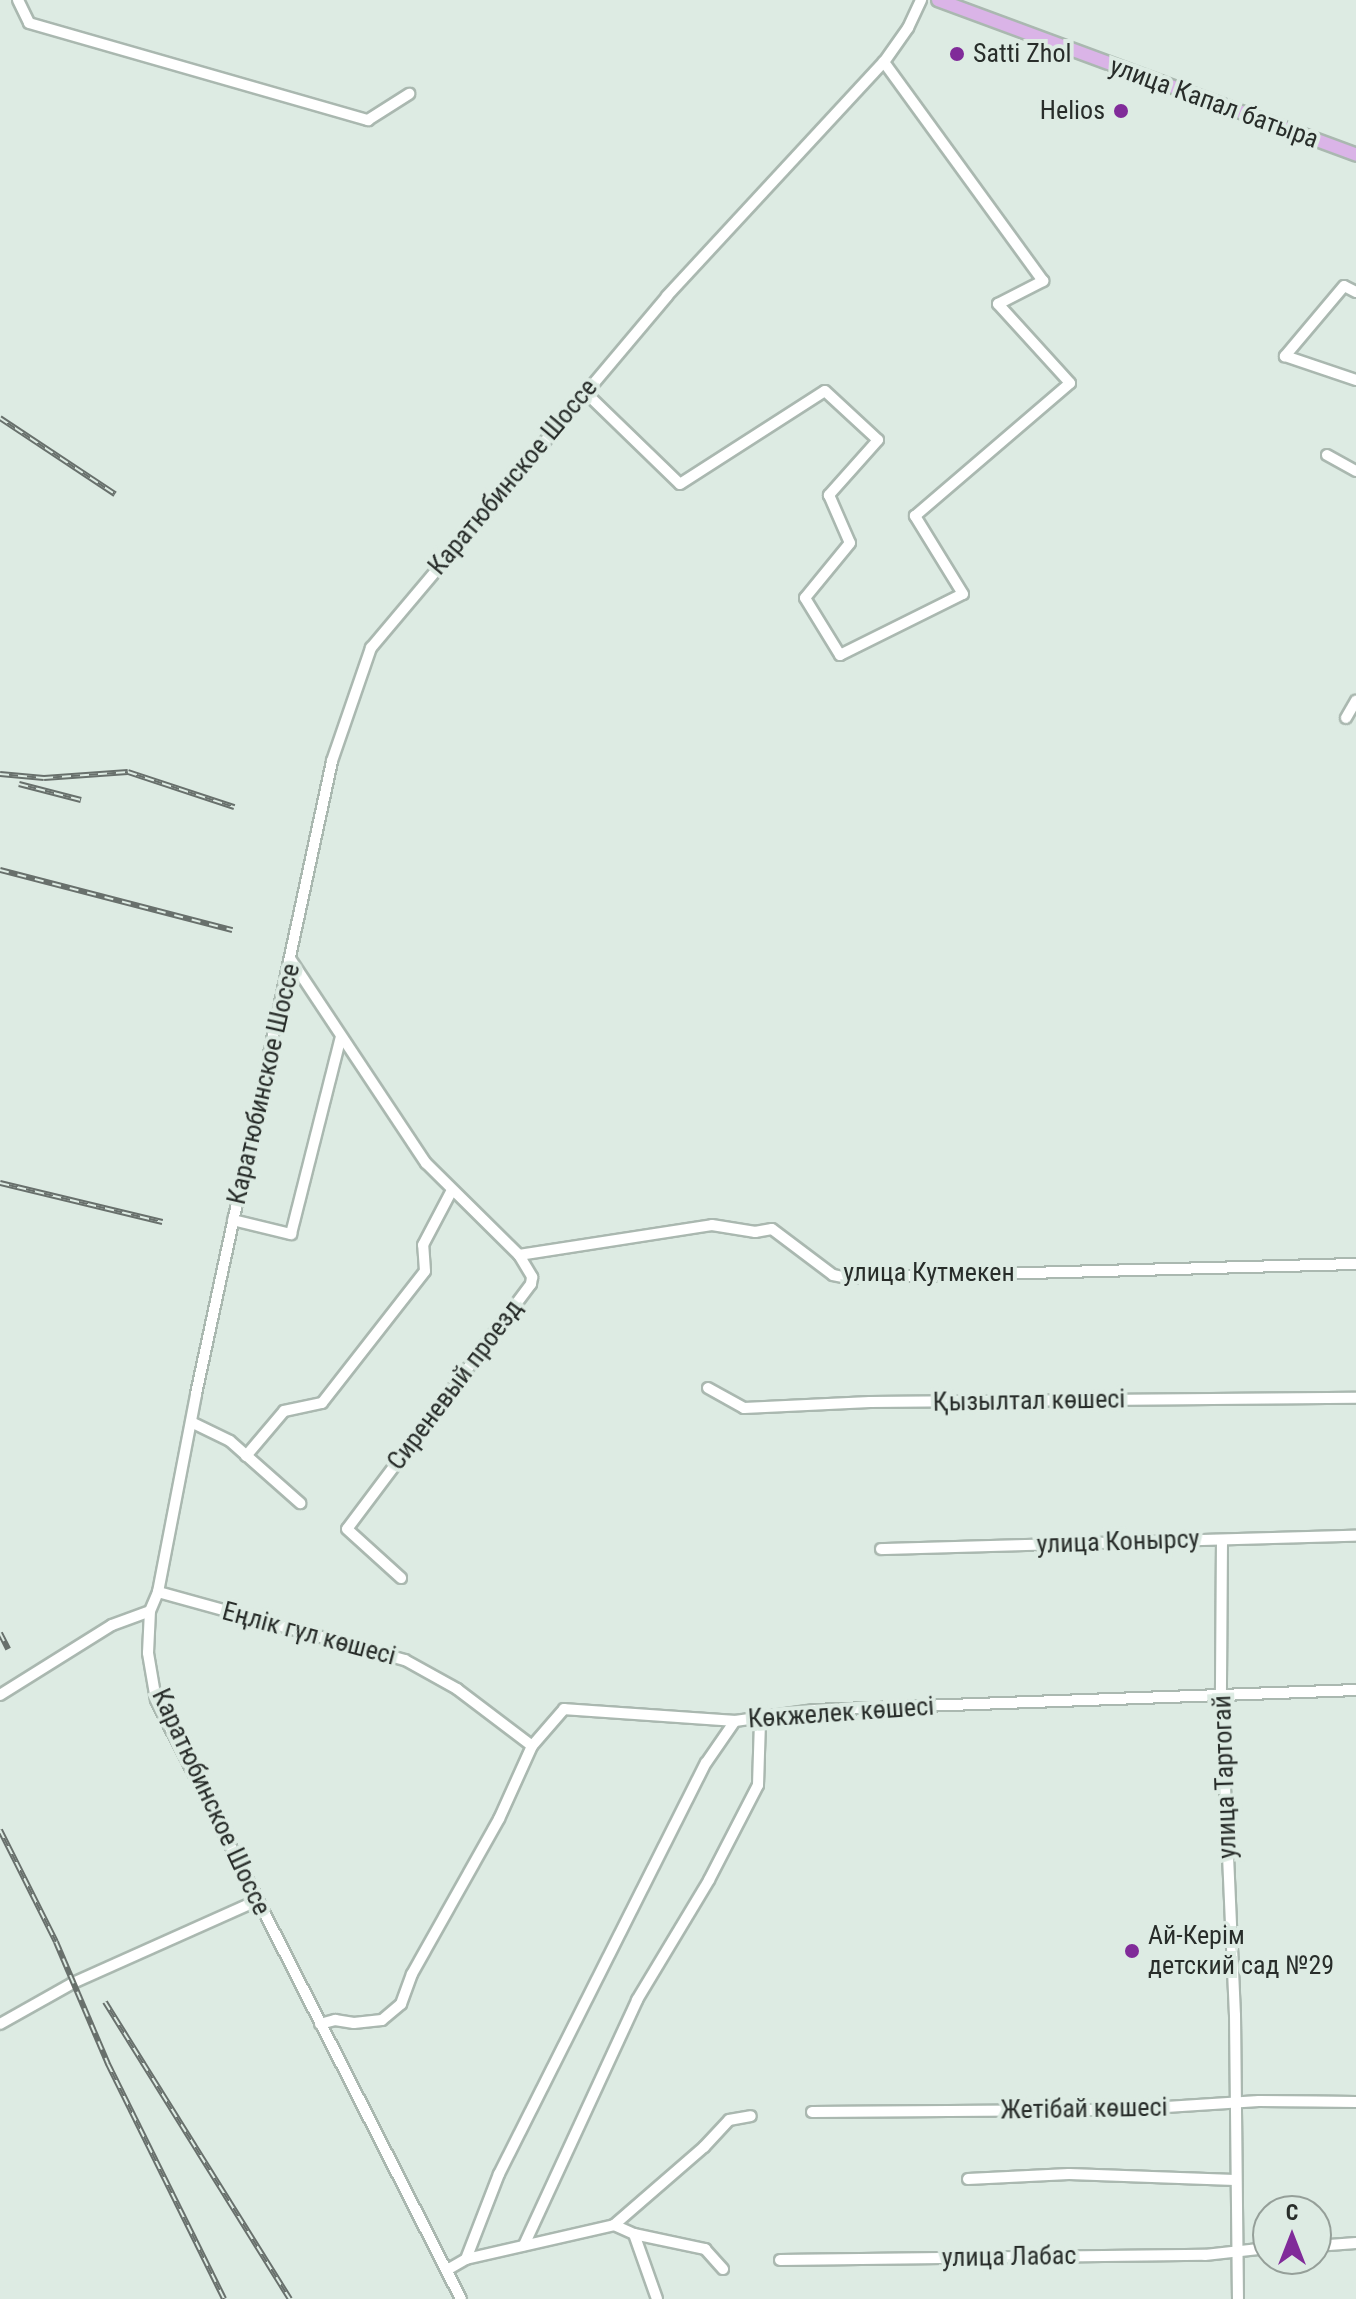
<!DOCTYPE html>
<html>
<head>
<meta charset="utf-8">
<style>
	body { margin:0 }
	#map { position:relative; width:1356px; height:2299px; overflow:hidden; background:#ddebe3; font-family:"Roboto Condensed",sans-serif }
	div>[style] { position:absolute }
	.roads { filter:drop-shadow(2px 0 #aab8b0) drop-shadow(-2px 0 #aab8b0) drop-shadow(0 2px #aab8b0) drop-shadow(0 -2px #aab8b0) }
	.minor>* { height:10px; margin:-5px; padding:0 5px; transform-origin:5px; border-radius:5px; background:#fff }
	.major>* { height:12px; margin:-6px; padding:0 6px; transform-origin:6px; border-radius:6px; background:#dab4e7 }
	.rail>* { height:6px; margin-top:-3px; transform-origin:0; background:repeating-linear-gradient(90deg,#ddebe3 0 9px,#68706c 0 18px); box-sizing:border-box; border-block:2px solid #68706c }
	.dots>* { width:22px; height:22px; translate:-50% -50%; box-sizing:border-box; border:4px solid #ddebe3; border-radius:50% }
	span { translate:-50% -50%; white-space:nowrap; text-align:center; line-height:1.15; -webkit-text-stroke:8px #ddebe3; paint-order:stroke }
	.poi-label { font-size:26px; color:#282d2a }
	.left { translate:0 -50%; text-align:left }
	.right { translate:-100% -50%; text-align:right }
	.street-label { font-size:26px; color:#282d2a }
	.north { position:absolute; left:1252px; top:2195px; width:80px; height:80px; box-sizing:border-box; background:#ddebe3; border:2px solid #959f99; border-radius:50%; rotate:0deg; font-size:22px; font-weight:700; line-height:32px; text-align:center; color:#282d2a }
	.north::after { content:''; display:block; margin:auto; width:28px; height:36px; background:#802b99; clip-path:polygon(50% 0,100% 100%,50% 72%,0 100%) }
</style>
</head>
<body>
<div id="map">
	<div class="roads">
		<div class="minor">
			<i style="left:18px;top:0;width:25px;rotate:64deg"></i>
			<i style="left:29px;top:23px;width:353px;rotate:16deg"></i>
			<i style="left:368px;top:120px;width:49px;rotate:-32.4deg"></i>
			<i style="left:1356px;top:292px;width:13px;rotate:-153deg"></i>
			<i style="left:1344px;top:286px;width:92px;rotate:130.1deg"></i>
			<i style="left:1285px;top:356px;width:75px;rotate:18.7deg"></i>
			<i style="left:585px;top:392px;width:132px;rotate:44.1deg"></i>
			<i style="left:680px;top:484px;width:172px;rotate:-32.7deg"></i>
			<i style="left:825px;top:391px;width:72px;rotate:42.8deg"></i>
			<i style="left:878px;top:440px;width:74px;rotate:131.7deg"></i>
			<i style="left:829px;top:495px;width:52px;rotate:66.4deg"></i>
			<i style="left:850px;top:543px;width:71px;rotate:129.3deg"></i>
			<i style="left:805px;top:598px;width:67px;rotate:58.4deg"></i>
			<i style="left:840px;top:655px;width:137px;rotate:-26.4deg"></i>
			<i style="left:963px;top:594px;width:92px;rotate:-121.6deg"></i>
			<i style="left:915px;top:516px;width:204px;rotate:-40.6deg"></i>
			<i style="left:1070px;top:383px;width:107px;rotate:-132.3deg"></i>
			<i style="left:998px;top:304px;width:51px;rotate:-27.1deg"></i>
			<i style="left:1043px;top:281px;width:271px;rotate:-126deg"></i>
			<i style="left:1327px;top:455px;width:33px;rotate:29deg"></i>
			<i style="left:1346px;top:718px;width:20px;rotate:-60deg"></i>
			<i style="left:291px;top:960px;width:244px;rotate:56.4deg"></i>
			<i style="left:426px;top:1163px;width:131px;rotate:44.7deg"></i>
			<i style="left:519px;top:1255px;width:26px;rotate:59deg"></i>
			<i style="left:532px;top:1277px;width:7px;rotate:98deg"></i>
			<i style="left:531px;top:1284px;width:306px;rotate:126.9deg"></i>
			<i style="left:347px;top:1529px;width:73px;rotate:42.2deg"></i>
			<i style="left:233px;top:1220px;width:60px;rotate:13.6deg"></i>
			<i style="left:291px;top:1234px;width:203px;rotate:-75.8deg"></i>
			<i style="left:519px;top:1255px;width:195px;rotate:-8.8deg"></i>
			<i style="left:712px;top:1225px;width:44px;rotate:9.2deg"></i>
			<i style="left:755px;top:1232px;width:17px;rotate:-10deg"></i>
			<i style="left:772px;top:1229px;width:76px;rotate:37deg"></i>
			<i style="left:833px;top:1275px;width:14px;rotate:12deg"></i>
			<i style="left:847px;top:1278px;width:509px;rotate:-1.58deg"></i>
			<i style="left:708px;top:1388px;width:41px;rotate:29.1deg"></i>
			<i style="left:744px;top:1408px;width:126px;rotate:-2.7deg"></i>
			<i style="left:870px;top:1402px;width:486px;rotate:-0.5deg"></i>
			<i style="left:191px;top:1422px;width:43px;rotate:26deg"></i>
			<i style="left:230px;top:1441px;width:94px;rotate:41.5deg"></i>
			<i style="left:246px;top:1456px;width:59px;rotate:-49.8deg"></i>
			<i style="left:284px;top:1411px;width:39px;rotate:-12deg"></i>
			<i style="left:322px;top:1403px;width:167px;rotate:-52deg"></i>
			<i style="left:425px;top:1271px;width:26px;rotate:-94deg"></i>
			<i style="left:423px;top:1245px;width:62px;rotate:-62.2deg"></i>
			<i style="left:1222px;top:1540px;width:155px;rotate:90.4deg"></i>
			<i style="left:1221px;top:1695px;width:320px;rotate:87.5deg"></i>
			<i style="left:1235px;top:2015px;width:284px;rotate:89.4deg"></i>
			<i style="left:881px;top:1549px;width:475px;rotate:-1.6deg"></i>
			<i style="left:158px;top:1592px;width:256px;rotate:15.4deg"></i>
			<i style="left:405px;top:1660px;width:60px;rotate:29.1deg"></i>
			<i style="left:457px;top:1689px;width:94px;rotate:37.2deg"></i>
			<i style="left:0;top:1695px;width:132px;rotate:-32deg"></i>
			<i style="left:112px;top:1625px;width:40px;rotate:-20.2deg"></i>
			<i style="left:0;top:2024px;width:84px;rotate:-29.3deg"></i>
			<i style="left:73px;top:1983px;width:201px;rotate:-24.1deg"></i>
			<i style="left:320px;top:2024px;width:16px;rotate:-15deg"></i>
			<i style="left:335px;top:2020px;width:19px;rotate:9deg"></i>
			<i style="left:354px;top:2023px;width:28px;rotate:-6deg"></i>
			<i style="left:382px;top:2020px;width:25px;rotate:-40deg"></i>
			<i style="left:401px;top:2004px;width:32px;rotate:-70deg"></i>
			<i style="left:412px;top:1974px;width:178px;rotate:-60.7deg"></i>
			<i style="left:499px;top:1819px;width:80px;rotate:-65.7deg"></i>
			<i style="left:532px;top:1746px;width:49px;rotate:-49.1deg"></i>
			<i style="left:564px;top:1709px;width:171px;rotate:4deg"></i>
			<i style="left:812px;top:2112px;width:308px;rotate:-0.4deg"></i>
			<i style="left:1120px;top:2110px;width:139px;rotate:-3.7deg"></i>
			<i style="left:1259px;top:2101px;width:97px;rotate:0.6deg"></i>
			<i style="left:968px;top:2179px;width:101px;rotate:-2.8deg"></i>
			<i style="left:1069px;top:2174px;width:166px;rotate:2.1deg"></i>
			<i style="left:614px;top:2225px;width:119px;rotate:-40.9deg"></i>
			<i style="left:704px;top:2147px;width:37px;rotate:-47deg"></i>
			<i style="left:729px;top:2120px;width:22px;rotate:-10deg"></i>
			<i style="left:634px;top:2234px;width:69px;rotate:70.5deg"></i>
			<i style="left:524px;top:2245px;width:270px;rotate:-65.2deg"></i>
			<i style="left:637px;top:2000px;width:140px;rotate:-59deg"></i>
			<i style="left:709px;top:1880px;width:107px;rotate:-62.7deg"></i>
			<i style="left:758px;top:1785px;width:65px;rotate:-88.2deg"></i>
			<i style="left:1316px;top:2246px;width:40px;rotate:-4.3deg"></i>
			<i style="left:466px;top:2259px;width:91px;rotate:-68.8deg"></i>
			<i style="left:499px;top:2174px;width:460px;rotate:-63.3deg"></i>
			<i style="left:706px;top:1763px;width:51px;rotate:-55.4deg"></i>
			<i style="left:735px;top:1721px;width:80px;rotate:-7.9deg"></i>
			<i style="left:814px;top:1710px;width:542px;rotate:-2.11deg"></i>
			<i style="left:780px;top:2260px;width:425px;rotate:-0.7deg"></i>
			<i style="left:1205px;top:2255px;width:63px;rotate:-6.3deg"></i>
			<i style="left:447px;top:2270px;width:22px;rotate:-30deg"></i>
			<i style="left:466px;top:2259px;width:152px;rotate:-12.9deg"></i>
			<i style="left:614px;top:2225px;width:22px;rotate:24deg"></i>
			<i style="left:634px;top:2234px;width:73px;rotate:11.9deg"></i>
			<i style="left:705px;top:2249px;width:27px;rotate:48deg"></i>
			<i style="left:461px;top:2299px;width:672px;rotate:-116.98deg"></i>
			<i style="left:156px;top:1700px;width:48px;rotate:-99.7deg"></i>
			<i style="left:148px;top:1653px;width:42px;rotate:-87.3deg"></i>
			<i style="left:150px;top:1611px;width:21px;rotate:-67deg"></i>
			<i style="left:158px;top:1592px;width:202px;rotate:-79.1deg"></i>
			<i style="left:196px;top:1394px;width:647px;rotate:-77.87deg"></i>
			<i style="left:332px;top:761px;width:120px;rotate:-71deg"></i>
			<i style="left:371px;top:648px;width:460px;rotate:-49.9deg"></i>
			<i style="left:667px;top:296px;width:319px;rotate:-47.2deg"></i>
			<i style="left:884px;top:62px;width:42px;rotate:-54.8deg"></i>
			<i style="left:908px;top:28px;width:31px;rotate:-65deg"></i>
		</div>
		<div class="major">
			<i style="left:938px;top:0;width:446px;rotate:20.3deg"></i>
		</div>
	</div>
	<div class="rail">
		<i style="left:0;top:418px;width:138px;rotate:33.5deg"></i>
		<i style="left:0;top:774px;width:44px;rotate:5.2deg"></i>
		<i style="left:44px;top:778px;width:84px;rotate:-4.1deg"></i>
		<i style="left:128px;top:772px;width:112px;rotate:18.3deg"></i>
		<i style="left:19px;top:784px;width:64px;rotate:14.5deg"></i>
		<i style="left:0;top:870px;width:240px;rotate:14.5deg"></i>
		<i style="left:0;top:1183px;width:167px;rotate:13.5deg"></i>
		<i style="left:0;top:1633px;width:18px;rotate:63deg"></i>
		<i style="left:0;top:1830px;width:125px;rotate:63.4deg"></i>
		<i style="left:56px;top:1942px;width:133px;rotate:66.9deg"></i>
		<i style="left:108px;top:2064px;width:262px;rotate:63.7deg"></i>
		<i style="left:105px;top:2002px;width:350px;rotate:58.1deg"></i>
	</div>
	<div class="dots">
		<i style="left:957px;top:54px;background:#802b99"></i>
		<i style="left:1121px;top:111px;background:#802b99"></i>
		<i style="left:1132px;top:1951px;background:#802b99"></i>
	</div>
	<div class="poi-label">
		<span class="left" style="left:973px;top:54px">Satti Zhol</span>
		<span class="right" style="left:1105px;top:111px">Helios</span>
		<span class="left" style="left:1148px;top:1951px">Ай-Керім<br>детский сад №29</span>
	</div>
	<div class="street-label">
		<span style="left:1214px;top:103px;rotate:20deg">улица Капал батыра</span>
		<span style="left:513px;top:477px;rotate:-50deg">Каратюбинское Шоссе</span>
		<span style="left:264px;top:1084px;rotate:-77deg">Каратюбинское Шоссе</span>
		<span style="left:929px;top:1273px">улица Кутмекен</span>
		<span style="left:455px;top:1385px;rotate:-53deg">Сиреневый проезд</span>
		<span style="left:1029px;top:1401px;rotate:-1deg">Қызылтал көшесі</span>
		<span style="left:1118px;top:1542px;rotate:-2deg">улица Конырсу</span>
		<span style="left:309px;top:1634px;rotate:15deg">Еңлік гүл көшесі</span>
		<span style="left:841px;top:1713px;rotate:-4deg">Көкжелек көшесі</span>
		<span style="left:1225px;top:1777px;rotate:-92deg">улица Тартогай</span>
		<span style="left:211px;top:1802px;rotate:65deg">Каратюбинское Шоссе</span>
		<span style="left:1084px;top:2109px;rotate:-1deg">Жетібай көшесі</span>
		<span style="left:1009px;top:2257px;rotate:-1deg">улица Лабас</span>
	</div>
	<div class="north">С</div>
</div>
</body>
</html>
